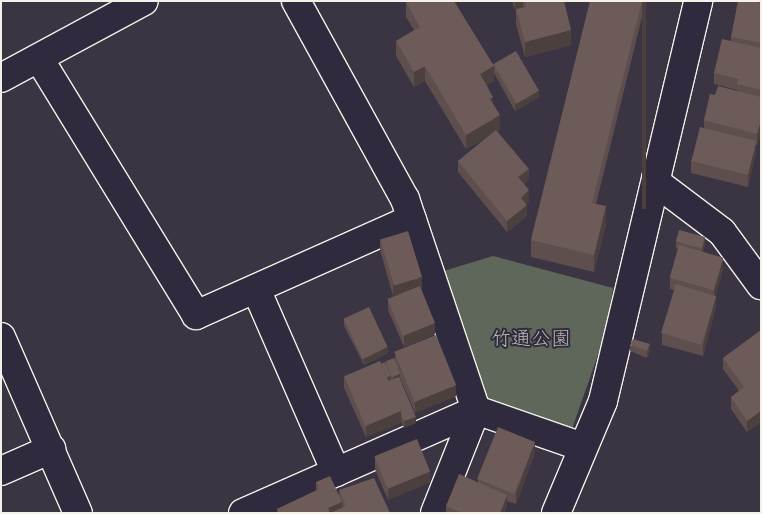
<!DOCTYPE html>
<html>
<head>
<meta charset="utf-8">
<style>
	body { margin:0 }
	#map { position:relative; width:762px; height:514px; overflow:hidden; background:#3b3443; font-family:Caveat,"Klee One",sans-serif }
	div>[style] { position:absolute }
	.green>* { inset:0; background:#5f665a }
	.roads { filter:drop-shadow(1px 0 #f4f1e8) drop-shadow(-1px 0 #f4f1e8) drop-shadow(0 1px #f4f1e8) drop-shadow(0 -1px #f4f1e8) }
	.minor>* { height:28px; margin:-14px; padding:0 14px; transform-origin:14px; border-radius:14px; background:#2f2a3d }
	.wall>* { inset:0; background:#5e4e4d }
	.shaded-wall>* { inset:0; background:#4c403f; transform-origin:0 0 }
	.building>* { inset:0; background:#6d5b5a; transform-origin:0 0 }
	span { translate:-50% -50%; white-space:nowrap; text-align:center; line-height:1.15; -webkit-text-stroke:4px #2f2a3d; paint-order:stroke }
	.park-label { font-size:20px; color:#b8b9af }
	.frame { position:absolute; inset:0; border:2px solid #f4f1e8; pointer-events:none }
</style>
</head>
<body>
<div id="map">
	<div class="green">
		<i style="clip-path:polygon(493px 256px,613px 288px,606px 332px,572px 429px,480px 399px,437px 273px)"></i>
	</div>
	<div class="roads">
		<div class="minor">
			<i style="left:296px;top:1px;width:226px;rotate:61.2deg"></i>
			<i style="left:405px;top:199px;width:223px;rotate:71.4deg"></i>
			<i style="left:476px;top:410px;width:112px;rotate:19.2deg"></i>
			<i style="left:40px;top:60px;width:299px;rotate:58.5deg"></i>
			<i style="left:196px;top:315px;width:236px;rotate:-24deg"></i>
			<i style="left:1px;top:78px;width:162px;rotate:-28.3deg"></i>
			<i style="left:657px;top:183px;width:81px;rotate:37deg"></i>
			<i style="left:722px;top:232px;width:66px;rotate:53.7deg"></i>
			<i style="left:256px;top:289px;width:200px;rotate:66.4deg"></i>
			<i style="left:1px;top:337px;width:192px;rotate:66.4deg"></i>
			<i style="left:1px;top:471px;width:55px;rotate:-23.7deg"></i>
			<i style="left:243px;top:513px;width:255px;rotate:-23.8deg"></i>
			<i style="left:435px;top:513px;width:111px;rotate:-68.3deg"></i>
			<i style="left:556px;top:513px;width:121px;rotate:-67.2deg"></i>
			<i style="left:603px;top:401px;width:411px;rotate:-76.6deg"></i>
		</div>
	</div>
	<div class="wall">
		<i style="clip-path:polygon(512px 1px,564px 1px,571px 45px,525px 57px,516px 24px,516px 10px,515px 10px)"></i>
		<i style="clip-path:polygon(590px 1px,646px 1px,596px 204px,606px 224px,594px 272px,531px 257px,531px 240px)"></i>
		<i style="clip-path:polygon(406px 2px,539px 97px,515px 111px,494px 73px,494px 81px,487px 85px,493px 105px,500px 130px,497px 131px,529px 180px,524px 184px,529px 202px,526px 204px,527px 216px,507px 232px,458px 172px,458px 161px,486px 138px,466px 149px,425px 81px,414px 87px,396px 56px,396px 41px,414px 30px,406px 17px)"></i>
		<i style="clip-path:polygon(761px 3px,761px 131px,757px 145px,756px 145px,756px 152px,748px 187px,691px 173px,691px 161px,704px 128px,704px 120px,715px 95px,737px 91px,737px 90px,714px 84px,714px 73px,731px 41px,731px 37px)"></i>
		<i style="clip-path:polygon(380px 239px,422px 288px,421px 288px,435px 334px,404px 347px,388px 310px,388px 299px,400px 294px,393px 296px,380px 250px)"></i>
		<i style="clip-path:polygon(676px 242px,705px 244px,703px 252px,723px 269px,716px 295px,716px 307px,703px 356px,662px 345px,662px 333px,674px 290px,670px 289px,670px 278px,678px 249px,676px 248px)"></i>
		<i style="clip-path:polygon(344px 320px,388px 353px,364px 365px,344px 326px)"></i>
		<i style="clip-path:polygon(761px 330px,761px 422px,747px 432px,731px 409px,731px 397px,739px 391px,723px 369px,723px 358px)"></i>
		<i style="clip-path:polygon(630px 345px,650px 351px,647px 358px,630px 351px)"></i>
		<i style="clip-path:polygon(395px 353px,456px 396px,415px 413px,400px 378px,400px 380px,416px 423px,404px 428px,401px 421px,401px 423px,366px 437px,344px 388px,344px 377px,381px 364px,386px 364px,386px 361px,395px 361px)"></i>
		<i style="clip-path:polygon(535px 453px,516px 504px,507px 501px,507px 506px,504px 513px,446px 513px,446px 506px,478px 482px,478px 479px)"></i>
		<i style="clip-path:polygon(375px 458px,430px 482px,388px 500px,375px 469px)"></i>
		<i style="clip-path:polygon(316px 482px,339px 496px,339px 490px,390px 513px,277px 513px,277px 509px,316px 491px)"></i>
	</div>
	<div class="shaded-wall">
		<i style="clip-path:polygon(515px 1px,523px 1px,523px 8px,515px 10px)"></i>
		<i style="left:642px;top:1px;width:4px;height:208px"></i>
		<i style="clip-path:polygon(571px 30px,571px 45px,525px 57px,525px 42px)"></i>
		<i style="clip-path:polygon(425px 66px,425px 81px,414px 87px,414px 72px)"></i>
		<i style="clip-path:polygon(494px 66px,494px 81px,480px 89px,480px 74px)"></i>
		<i style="clip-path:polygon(539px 91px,539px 97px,515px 111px,515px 104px)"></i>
		<i style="clip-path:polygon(493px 97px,493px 112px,490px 99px)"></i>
		<i style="clip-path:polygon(500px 115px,500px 130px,466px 149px,466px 135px)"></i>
		<i style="clip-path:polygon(761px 120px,761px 131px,757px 145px,757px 134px)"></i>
		<i style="clip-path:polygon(756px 141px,756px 152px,748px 187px,748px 175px)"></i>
		<i style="clip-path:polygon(529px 169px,529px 180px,518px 189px,518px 177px)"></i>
		<i style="clip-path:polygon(529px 190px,529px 202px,521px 209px,521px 198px)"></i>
		<i style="clip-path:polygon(527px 205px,527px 216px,507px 232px,507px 221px)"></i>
		<i style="clip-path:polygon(606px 206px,606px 224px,594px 272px,594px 255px)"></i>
		<i style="clip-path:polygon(705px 237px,705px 244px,702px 255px,702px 249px)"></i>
		<i style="clip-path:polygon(723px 258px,723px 269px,714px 302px,714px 291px)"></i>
		<i style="clip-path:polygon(422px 277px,422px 288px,393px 296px,393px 285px)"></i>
		<i style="clip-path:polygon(716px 296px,716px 307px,703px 356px,703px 345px)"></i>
		<i style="clip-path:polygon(435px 323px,435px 334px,404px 347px,404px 335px)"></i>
		<i style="clip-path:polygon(650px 344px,650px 351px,647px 358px,647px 351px)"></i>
		<i style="clip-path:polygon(388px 347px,388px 353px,364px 365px,364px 359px)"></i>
		<i style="clip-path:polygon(400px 374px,400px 380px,393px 384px,393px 377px)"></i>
		<i style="clip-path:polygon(391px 376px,391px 382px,388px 384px,386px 378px)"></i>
		<i style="clip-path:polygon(456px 385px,456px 396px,415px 413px,415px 402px)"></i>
		<i style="clip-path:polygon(401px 411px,401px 423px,366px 437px,366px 426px)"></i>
		<i style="clip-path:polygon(761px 411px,761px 422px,747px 432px,747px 421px)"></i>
		<i style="clip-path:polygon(416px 417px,416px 423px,404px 428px,404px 421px)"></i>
		<i style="clip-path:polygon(535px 442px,535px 453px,516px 504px,516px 493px)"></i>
		<i style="clip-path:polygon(430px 471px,430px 482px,388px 500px,388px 489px)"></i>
		<i style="clip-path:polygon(507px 495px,507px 506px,504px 513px,500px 513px)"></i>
		<i style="clip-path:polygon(342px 502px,342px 513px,328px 513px,328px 508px)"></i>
	</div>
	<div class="building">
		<i style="clip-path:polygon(406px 1px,454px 1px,494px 66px,480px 74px,493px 97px,490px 99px,500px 115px,466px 135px,425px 66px,414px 72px,396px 41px,420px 27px,406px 2px)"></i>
		<i style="clip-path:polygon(525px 1px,564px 1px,571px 30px,525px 42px,516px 9px,526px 7px)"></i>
		<i style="clip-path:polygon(590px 1px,642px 1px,592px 203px,606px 206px,594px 255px,531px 240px)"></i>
		<i style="clip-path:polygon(738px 1px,754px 1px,761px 3px,761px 43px,731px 37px)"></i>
		<i style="clip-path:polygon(722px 39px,761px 48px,761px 90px,737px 84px,739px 79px,714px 73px)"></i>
		<i style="left:516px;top:51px;width:46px;height:26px;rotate:60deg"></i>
		<i style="clip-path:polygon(718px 86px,761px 97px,761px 120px,757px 134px,704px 120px,710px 94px,715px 95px)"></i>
		<i style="left:700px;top:127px;width:58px;height:35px;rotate:14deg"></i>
		<i style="clip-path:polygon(496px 130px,529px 169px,518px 177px,529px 190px,521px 198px,527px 205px,507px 221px,458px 161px)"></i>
		<i style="left:679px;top:230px;width:27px;height:12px;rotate:15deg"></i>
		<i style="left:408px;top:231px;width:48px;height:29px;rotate:73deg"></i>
		<i style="left:679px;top:245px;width:46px;height:34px;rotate:16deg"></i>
		<i style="left:676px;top:284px;width:42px;height:51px;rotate:17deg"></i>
		<i style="left:420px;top:286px;width:40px;height:35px;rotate:68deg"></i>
		<i style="left:369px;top:307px;width:44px;height:28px;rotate:65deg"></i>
		<i style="clip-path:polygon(761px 330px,761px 411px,747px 421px,731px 397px,744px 387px,723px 358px)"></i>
		<i style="left:436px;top:335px;width:54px;height:45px;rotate:68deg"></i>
		<i style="clip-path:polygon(633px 339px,650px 344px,647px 351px,630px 345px)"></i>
		<i style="left:394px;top:358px;width:17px;height:9px;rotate:69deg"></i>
		<i style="left:380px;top:361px;width:54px;height:39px;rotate:67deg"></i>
		<i style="left:385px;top:362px;width:15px;height:4px;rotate:67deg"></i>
		<i style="clip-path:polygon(399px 377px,416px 417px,404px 421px,401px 414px,401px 411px,388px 381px)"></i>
		<i style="left:498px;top:427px;width:40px;height:56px;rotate:22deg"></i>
		<i style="left:417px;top:439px;width:35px;height:46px;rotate:68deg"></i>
		<i style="clip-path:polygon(459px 474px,507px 495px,500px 513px,462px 513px,446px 506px)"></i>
		<i style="clip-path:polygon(330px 476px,342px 502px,328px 508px,330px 513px,279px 513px,277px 509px,319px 489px,316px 482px)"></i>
		<i style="clip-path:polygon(374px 478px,390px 513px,333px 513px,333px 512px,346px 506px,339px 490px)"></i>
	</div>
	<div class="park-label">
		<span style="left:531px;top:338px">竹通公園</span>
	</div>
	<div class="frame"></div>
</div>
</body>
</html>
